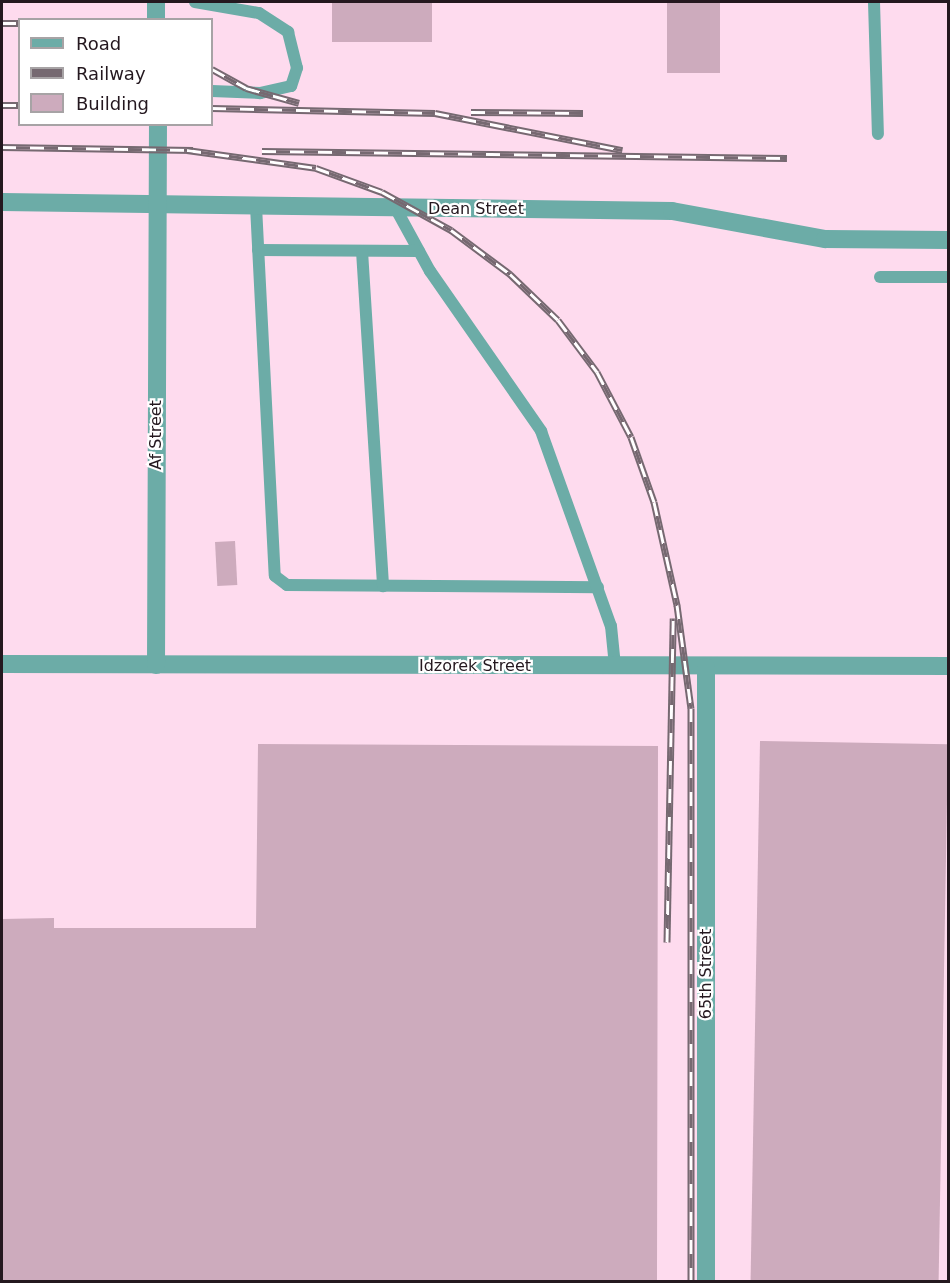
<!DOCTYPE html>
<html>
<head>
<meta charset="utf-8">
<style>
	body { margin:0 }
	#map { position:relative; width:950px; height:1283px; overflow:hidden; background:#fcedf5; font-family:"DejaVu Sans",sans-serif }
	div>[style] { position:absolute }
	.built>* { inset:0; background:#fedbee }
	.building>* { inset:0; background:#cdabbd; transform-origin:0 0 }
	.lane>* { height:12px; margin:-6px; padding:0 6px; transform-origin:6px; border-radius:6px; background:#6caca7 }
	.street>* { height:18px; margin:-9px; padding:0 9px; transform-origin:9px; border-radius:9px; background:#6caca7 }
	.rail>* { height:7px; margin-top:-3.5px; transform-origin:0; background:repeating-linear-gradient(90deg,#fff 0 14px,#766971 0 28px); box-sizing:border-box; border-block:2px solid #766971 }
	span { translate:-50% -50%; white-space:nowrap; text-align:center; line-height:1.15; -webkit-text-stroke:4.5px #fff; paint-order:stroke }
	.street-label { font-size:16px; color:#24181f }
	.frame { position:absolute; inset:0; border:3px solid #24181f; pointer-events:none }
	.legend { position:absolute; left:18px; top:18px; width:195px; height:108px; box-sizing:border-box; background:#fff; border:2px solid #a7a3a5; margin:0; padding:8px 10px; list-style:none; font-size:18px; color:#24181f }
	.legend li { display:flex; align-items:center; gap:12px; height:30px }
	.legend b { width:30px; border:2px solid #a7a3a5 }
</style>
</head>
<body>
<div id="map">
	<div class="built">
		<i style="clip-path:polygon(evenodd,2px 2px,948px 2px,948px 1281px,2px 1282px,2px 2px,20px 20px,212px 20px,212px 124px,20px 124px,20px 20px)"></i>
	</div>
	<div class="building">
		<i style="left:332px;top:2px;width:100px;height:40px"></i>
		<i style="left:667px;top:2px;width:53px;height:71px"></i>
		<i style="left:235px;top:541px;width:44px;height:20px;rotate:87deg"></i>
		<i style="left:760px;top:741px;width:188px;height:541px;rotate:1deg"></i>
		<i style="clip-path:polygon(258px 744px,658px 746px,657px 1282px,2px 1282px,2px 919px,54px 918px,54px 928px,256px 928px)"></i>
	</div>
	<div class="lane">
		<i style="left:195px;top:2px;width:65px;rotate:9.8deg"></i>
		<i style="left:259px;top:13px;width:35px;rotate:33deg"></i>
		<i style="left:288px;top:32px;width:37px;rotate:76deg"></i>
		<i style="left:297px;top:68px;width:19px;rotate:108deg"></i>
		<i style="left:291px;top:86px;width:32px;rotate:167deg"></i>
		<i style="left:260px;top:93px;width:48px;rotate:-177.6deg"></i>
		<i style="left:874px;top:2px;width:132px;rotate:88.3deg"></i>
		<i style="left:256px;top:206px;width:370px;rotate:87.1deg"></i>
		<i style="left:275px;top:576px;width:15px;rotate:37deg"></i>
		<i style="left:287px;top:585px;width:311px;rotate:0.4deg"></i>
		<i style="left:396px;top:209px;width:71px;rotate:61.3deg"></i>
		<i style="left:430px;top:271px;width:195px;rotate:55.2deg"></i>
		<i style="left:541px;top:431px;width:207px;rotate:70.3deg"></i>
		<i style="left:611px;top:626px;width:40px;rotate:84.3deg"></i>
		<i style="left:258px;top:250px;width:161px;rotate:0.4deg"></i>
		<i style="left:362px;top:251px;width:336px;rotate:86.4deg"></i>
		<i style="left:880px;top:277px;width:68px"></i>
	</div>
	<div class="street">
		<i style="left:156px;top:2px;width:18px;rotate:90deg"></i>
		<i style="left:2px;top:202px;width:670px;rotate:0.77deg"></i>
		<i style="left:672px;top:211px;width:156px;rotate:10.4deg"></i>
		<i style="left:825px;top:239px;width:123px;rotate:0.5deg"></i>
		<i style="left:2px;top:664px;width:946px;rotate:0.12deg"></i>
		<i style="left:156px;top:665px;width:541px;rotate:-89.79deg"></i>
		<i style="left:706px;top:1282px;width:615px;rotate:-90deg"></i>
	</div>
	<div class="rail">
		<i style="left:2px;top:23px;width:18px"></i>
		<i style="left:212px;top:69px;width:39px;rotate:29deg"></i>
		<i style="left:246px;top:88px;width:55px;rotate:15.8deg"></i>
		<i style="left:2px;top:105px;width:18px"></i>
		<i style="left:212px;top:108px;width:223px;rotate:1.3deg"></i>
		<i style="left:435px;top:113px;width:191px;rotate:11.2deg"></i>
		<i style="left:471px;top:112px;width:112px;rotate:0.5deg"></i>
		<i style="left:2px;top:147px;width:191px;rotate:0.9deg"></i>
		<i style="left:187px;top:150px;width:130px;rotate:7.9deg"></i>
		<i style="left:316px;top:168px;width:70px;rotate:20deg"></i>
		<i style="left:382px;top:192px;width:79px;rotate:28.8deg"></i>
		<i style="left:451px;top:230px;width:74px;rotate:36.7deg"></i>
		<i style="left:510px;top:274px;width:66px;rotate:43.8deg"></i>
		<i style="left:558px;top:320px;width:65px;rotate:53.1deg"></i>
		<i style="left:597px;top:372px;width:73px;rotate:62.4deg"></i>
		<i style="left:631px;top:437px;width:69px;rotate:70.5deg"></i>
		<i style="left:654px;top:502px;width:106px;rotate:77.4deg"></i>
		<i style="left:677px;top:605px;width:104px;rotate:82.3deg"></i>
		<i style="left:691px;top:708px;width:574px;rotate:90deg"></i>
		<i style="left:262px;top:151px;width:525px;rotate:0.76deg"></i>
		<i style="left:667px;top:942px;width:324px;rotate:-88.9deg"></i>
	</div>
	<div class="street-label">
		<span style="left:476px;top:209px">Dean Street</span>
		<span style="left:156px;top:435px;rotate:-90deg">Af Street</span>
		<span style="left:475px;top:666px">Idzorek Street</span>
		<span style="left:706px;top:974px;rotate:-90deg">65th Street</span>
	</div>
	<div class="frame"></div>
	<ul class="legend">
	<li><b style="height:8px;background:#6caca7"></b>Road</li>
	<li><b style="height:8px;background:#766971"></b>Railway</li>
	<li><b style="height:16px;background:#cdabbd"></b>Building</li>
	</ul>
</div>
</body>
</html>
